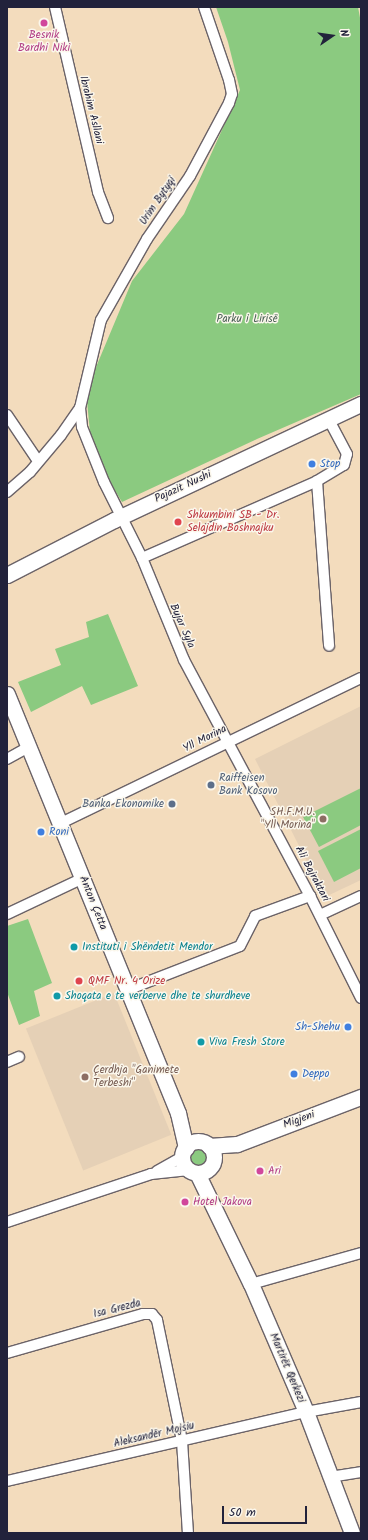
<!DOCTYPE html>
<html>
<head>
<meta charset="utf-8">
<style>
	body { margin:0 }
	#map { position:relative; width:368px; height:1540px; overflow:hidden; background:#f3dcbd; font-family:Kalam,sans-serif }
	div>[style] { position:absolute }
	.built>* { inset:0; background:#e5d0b6; transform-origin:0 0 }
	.green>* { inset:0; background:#8bca80 }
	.round { border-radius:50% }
	.roads { filter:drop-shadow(1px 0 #6b6368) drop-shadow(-1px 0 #6b6368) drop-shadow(0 1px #6b6368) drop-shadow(0 -1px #6b6368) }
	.street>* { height:10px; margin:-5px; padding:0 5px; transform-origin:5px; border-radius:5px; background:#fff }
	.secondary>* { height:15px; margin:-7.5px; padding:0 7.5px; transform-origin:7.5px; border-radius:7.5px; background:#fff }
	.secondary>.ring { margin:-7.5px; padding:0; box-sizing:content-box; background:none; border:15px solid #fff; border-radius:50% }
	.dots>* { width:11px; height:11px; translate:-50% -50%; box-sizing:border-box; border:2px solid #fbf7ec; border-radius:50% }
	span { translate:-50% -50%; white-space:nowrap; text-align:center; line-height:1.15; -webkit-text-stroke:3px #fbf7ec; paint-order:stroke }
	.hotel-label { font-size:11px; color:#b23c85 }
	.left { translate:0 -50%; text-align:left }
	.street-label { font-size:11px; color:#22223b }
	.park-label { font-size:11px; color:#475d53 }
	.shop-label { font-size:11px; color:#366cbe }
	.right { translate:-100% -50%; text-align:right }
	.health-label { font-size:11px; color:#be3a42 }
	.service-label { font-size:11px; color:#4e5e75 }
	.education-label { font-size:11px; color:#785e54 }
	.culture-label { font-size:11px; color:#0d838f }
	.frame { position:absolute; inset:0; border:8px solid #22223b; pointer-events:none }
	.north { position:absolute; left:312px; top:16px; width:40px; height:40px; -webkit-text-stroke:3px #fbf7ec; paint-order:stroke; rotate:77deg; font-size:11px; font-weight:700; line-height:16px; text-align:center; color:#22223b }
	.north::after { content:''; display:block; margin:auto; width:14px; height:18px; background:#22223b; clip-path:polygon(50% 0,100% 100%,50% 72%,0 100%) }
	.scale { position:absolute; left:222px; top:1506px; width:85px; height:18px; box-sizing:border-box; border:2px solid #22223b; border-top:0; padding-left:5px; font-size:12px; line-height:14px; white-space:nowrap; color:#22223b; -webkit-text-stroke:3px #fbf7ec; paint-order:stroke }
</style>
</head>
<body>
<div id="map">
	<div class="built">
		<i style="clip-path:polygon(361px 706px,361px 880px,325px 897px,255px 759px)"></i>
		<i style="left:114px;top:993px;width:153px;height:95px;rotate:68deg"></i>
	</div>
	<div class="green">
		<i style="clip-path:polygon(216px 7px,358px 7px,361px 23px,361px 394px,257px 439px,122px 502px,92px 453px,86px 391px,132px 281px,184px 214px,240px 90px,228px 42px)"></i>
		<i style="clip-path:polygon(108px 614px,138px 686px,91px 705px,82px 686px,31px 712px,18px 682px,61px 665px,55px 649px,89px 637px,86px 622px)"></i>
		<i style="clip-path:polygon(361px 788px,361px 825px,319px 847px,303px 817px)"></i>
		<i style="clip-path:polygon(361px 829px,361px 868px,334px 882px,318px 851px)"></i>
		<i style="clip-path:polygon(28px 919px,52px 983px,34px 991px,40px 1016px,19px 1025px,7px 992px,7px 926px)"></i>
		<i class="round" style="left:190px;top:1148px;width:18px;height:18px"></i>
	</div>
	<div class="roads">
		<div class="street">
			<i style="left:55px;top:7px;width:190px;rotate:76.9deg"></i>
			<i style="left:98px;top:192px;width:28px;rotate:69deg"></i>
			<i style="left:80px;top:408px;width:19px;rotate:84deg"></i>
			<i style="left:82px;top:427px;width:59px;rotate:68.2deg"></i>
			<i style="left:104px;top:482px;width:85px;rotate:63.4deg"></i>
			<i style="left:142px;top:558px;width:110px;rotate:67.6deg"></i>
			<i style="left:184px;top:660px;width:268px;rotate:61.9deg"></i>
			<i style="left:310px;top:896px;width:114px;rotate:63.4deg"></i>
			<i style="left:7px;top:415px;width:55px;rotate:56deg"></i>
			<i style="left:317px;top:481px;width:165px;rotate:85.8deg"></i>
			<i style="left:7px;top:492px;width:30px;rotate:-41deg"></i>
			<i style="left:30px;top:472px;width:48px;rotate:-50deg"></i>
			<i style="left:61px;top:435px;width:33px;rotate:-55deg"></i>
			<i style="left:80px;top:408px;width:90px;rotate:-76.6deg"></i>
			<i style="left:101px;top:320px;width:93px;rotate:-60.4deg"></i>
			<i style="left:147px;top:239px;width:76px;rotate:-55.7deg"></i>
			<i style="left:190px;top:176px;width:83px;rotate:-61.9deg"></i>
			<i style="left:229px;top:103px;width:9px;rotate:-72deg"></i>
			<i style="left:232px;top:94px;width:14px;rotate:-102deg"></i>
			<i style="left:229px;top:80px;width:77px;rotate:-108.9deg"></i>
			<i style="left:142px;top:558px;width:191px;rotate:-23.7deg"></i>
			<i style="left:317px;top:481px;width:31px;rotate:-31deg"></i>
			<i style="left:344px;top:465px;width:11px;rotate:-75deg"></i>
			<i style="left:347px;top:454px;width:40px;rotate:-118deg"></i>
			<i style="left:7px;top:759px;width:25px;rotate:-29deg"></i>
			<i style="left:61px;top:823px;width:333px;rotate:-25.8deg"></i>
			<i style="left:7px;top:914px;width:84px;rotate:-25.3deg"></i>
			<i style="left:320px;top:915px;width:45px;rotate:-24.9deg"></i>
			<i style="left:127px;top:990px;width:121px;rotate:-21.3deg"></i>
			<i style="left:240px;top:946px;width:34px;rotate:-63deg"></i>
			<i style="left:255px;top:916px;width:59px;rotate:-20deg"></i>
			<i style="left:7px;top:1062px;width:13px;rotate:-23deg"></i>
			<i style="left:157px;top:1171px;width:29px;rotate:-29deg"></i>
			<i style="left:7px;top:1222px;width:152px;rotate:-18.4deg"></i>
			<i style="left:151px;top:1174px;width:38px;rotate:-6deg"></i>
			<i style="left:251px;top:1284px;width:114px;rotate:-15.7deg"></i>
			<i style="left:7px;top:1353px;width:141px;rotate:-16deg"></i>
			<i style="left:143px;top:1314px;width:9px"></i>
			<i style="left:152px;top:1314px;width:8px;rotate:50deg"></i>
			<i style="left:157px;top:1320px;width:124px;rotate:78.3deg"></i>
			<i style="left:182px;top:1441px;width:92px;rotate:86.3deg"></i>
			<i style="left:330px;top:1477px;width:31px;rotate:-9deg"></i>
			<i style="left:7px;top:1481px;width:307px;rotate:-13deg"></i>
			<i style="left:306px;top:1412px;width:56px;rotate:-10.3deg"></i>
		</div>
		<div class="secondary">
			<i style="left:7px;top:575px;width:120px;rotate:-27.2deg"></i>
			<i style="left:114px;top:520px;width:273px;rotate:-25.2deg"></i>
			<i style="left:7px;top:694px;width:453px;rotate:67.8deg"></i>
			<i style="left:178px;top:1113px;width:36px;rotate:77deg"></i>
			<i class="ring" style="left:182px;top:1141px;width:17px;height:17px"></i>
			<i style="left:209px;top:1146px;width:28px;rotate:-4deg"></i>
			<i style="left:237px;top:1144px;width:133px;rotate:-20.8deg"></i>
			<i style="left:197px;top:1173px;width:123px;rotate:64.1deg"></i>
			<i style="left:251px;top:1284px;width:139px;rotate:66.7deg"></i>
			<i style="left:306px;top:1412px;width:129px;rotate:69.2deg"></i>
		</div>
	</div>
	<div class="dots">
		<i style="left:44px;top:23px;background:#d1479c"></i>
		<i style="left:312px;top:464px;background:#3f7fe0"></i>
		<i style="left:178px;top:522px;background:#e0444e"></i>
		<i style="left:211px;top:785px;background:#5c6f8a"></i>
		<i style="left:172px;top:804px;background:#5c6f8a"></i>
		<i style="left:323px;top:819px;background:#8d6e63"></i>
		<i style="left:41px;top:832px;background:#3f7fe0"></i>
		<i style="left:74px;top:947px;background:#0f9aa8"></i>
		<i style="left:79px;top:981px;background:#e0444e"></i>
		<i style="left:57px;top:996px;background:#0f9aa8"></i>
		<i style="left:348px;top:1027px;background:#3f7fe0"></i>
		<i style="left:201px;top:1042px;background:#0f9aa8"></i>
		<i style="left:294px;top:1074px;background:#3f7fe0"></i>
		<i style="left:85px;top:1077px;background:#8d6e63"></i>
		<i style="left:260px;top:1171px;background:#d1479c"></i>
		<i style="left:185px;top:1202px;background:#d1479c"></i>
	</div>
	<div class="hotel-label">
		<span style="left:44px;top:42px">Besnik<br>Bardhi Niki</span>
		<span class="left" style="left:268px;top:1171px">Ari</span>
		<span class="left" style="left:193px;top:1202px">Hotel Jakova</span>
	</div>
	<div class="street-label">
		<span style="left:91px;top:110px;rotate:76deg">Ibrahim Asllani</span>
		<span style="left:158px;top:201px;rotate:-56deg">Urim Bytyqi</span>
		<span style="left:183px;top:487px;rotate:-25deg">Pajazit Nushi</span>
		<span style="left:182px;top:626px;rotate:66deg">Bujar Syla</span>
		<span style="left:205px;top:739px;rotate:-27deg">Yll Morina</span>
		<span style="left:312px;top:874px;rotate:62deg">Ali Bajraktari</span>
		<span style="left:93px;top:903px;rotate:68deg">Anton Çetta</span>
		<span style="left:299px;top:1120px;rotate:-20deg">Migjeni</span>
		<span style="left:117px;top:1309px;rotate:-14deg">Isa Grezda</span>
		<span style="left:287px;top:1368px;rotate:67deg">Martirët Qerkezi</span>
		<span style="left:154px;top:1435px;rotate:-13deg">Aleksandër Mojsiu</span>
	</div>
	<div class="park-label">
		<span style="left:247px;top:319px">Parku i Lirisë</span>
	</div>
	<div class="shop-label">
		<span class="left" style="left:320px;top:464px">Stop</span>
		<span class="left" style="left:49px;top:832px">Roni</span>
		<span class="right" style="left:340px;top:1027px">Sh-Shehu</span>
		<span class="left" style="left:302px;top:1074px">Deppo</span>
	</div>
	<div class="health-label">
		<span class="left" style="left:187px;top:522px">Shkumbini SB - Dr.<br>Selajdin Boshnajku</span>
		<span class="left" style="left:88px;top:981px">QMF Nr. 4 Orize</span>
	</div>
	<div class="service-label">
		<span class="left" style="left:219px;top:785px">Raiffeisen<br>Bank Kosovo</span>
		<span class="right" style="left:164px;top:804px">Banka Ekonomike</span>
	</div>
	<div class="education-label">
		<span class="right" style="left:315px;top:819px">SH.F.M.U.<br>"Yll Morina"</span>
		<span class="left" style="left:93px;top:1077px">Çerdhja "Ganimete<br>Terbeshi"</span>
	</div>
	<div class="culture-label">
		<span class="left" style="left:82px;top:947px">Instituti i Shëndetit Mendor</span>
		<span class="left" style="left:65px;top:996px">Shoqata e te verberve dhe te shurdheve</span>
		<span class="left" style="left:209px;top:1042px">Viva Fresh Store</span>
	</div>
	<div class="frame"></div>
	<div class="north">N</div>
	<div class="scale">50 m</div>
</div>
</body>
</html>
